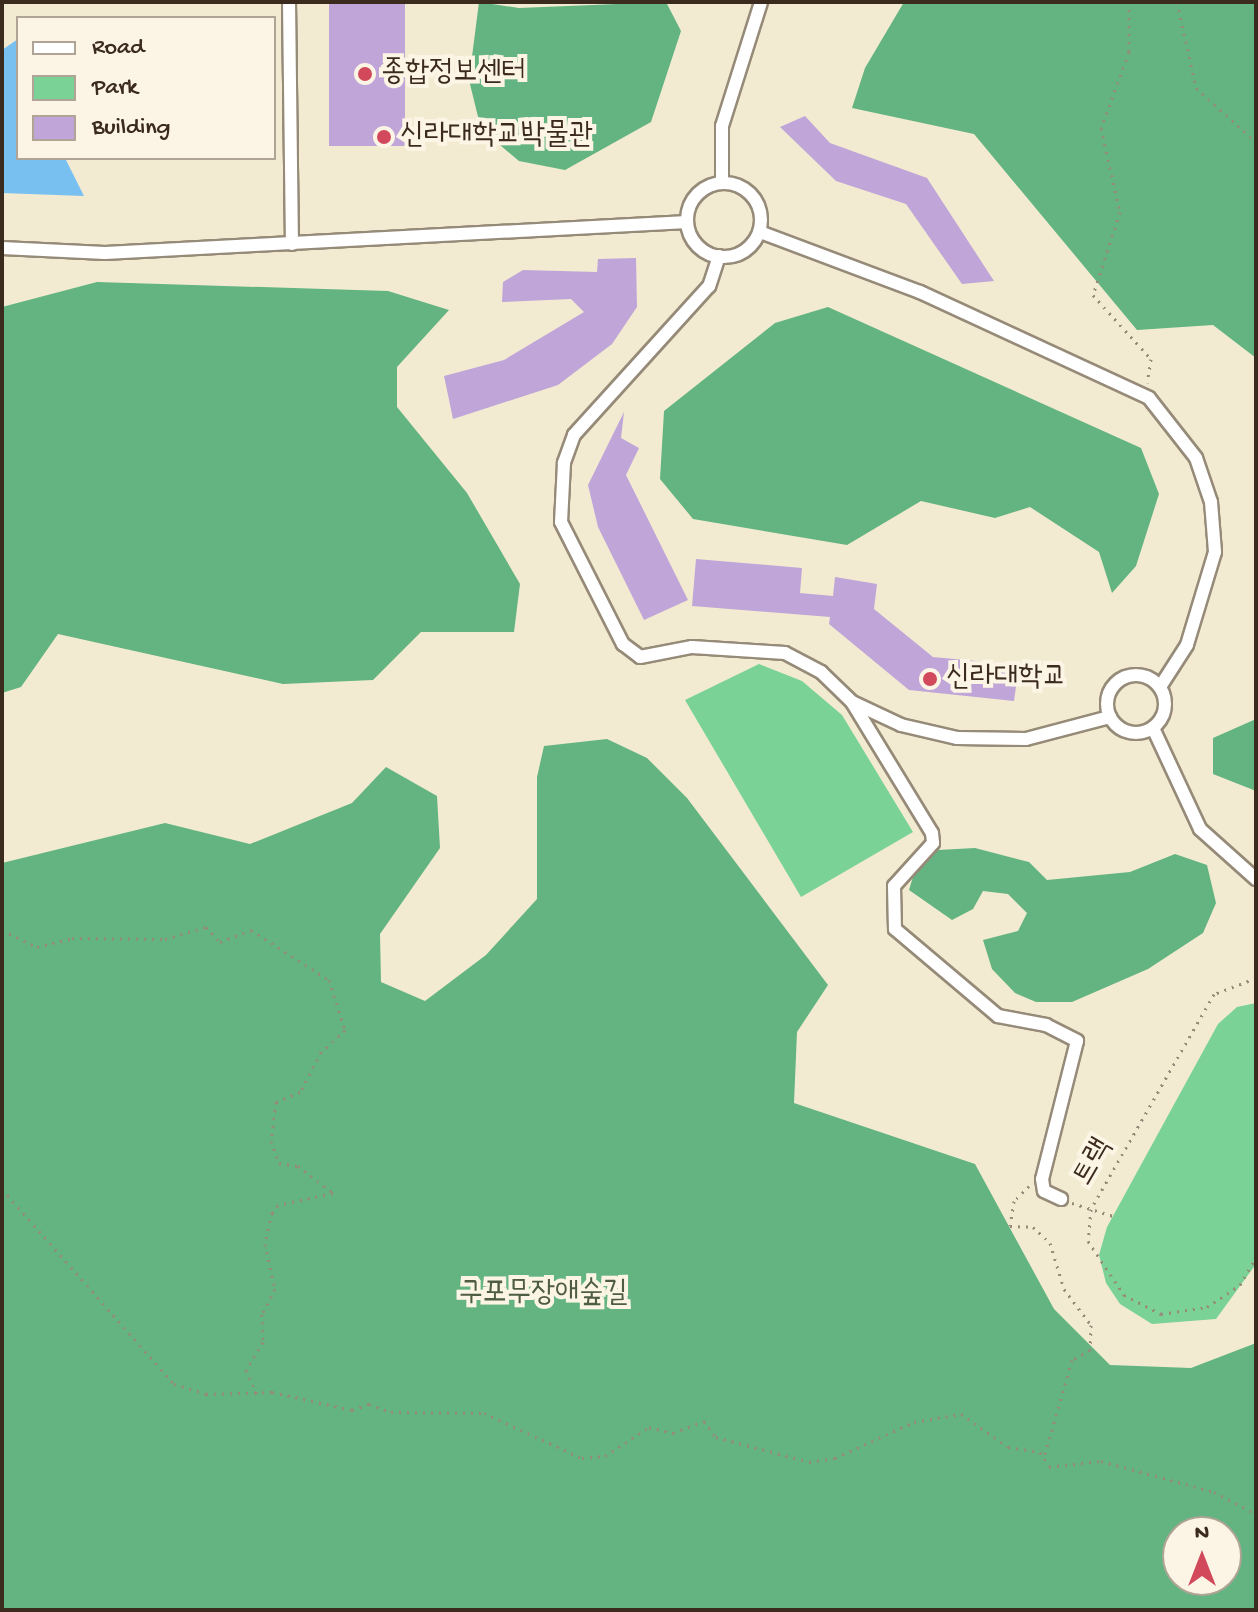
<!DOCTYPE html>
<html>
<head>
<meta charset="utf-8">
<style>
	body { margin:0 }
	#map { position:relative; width:1258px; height:1612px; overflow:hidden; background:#f2ebd1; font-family:"Gochi Hand","Poor Story",sans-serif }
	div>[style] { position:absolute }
	.green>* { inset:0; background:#7ad297 }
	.forest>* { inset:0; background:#63b480 }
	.water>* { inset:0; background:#78c0f0 }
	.building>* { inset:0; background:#c0a5d9; transform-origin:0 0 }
	.path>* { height:3px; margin-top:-1.5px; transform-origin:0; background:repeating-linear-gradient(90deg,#968a78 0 2px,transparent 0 8px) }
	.roads { filter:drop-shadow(2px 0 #968a78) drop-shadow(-2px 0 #968a78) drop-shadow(0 2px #968a78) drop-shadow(0 -2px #968a78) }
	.minor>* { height:12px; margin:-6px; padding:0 6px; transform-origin:6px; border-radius:6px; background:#fff }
	.minor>.ring { margin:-6px; padding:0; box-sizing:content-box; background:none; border:12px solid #fff; border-radius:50% }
	.dots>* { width:22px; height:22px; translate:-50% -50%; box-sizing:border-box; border:4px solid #fcf5e5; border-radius:50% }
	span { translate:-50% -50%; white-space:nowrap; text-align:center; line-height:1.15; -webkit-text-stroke:8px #fcf5e5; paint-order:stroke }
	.poi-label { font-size:30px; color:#3b2a1e }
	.left { translate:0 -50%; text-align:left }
	.street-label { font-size:30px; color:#3b2a1e }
	.park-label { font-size:30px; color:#4e5c42 }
	.frame { position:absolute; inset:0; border:4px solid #3b2a1e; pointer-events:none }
	.legend { position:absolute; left:16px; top:16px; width:260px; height:144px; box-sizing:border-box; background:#fcf5e5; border:2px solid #afa495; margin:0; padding:10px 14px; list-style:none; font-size:24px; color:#3b2a1e }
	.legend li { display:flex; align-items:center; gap:16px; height:40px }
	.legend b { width:40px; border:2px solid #afa495 }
	.north { position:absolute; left:1162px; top:1516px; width:80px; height:80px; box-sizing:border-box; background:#fcf5e5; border:2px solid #afa495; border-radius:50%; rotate:0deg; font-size:22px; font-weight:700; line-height:32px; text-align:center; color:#3b2a1e }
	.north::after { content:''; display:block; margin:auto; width:28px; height:36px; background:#d1495b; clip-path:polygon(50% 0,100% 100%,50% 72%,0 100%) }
</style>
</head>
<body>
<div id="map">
	<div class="green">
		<i style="clip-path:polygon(759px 664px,802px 681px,842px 715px,913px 832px,801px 897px,685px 700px)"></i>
		<i style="clip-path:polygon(1256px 1003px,1256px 1264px,1216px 1319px,1152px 1324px,1120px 1304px,1106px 1283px,1099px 1255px,1107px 1227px,1218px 1024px,1237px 1007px)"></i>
	</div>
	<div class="forest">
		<i style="clip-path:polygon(479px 2px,519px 8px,666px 2px,681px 31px,651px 122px,565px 170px,519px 161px,481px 129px,469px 80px)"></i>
		<i style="clip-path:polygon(904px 2px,1256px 2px,1256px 358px,1213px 325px,1137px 330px,974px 134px,852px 108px,865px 68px)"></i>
		<i style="clip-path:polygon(97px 282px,388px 291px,449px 310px,397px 367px,397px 407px,467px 493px,520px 584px,514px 632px,421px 632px,373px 680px,283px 684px,58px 634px,21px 687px,2px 693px,2px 307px)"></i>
		<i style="clip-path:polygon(828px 307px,1141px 448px,1159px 494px,1136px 566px,1112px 593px,1099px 552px,1030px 507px,995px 518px,921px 501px,847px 545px,693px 519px,660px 479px,664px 411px,775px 323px)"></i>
		<i style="clip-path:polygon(1256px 719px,1256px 791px,1213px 774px,1213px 738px)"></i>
		<i style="clip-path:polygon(evenodd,607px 739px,647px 758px,687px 798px,828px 985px,797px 1032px,794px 1103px,975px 1164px,1054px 1309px,1110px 1365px,1191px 1368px,1256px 1343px,1256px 1610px,2px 1610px,2px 863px,165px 823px,250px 844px,352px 803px,386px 767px,437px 796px,440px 848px,380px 934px,381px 982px,425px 1001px,486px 955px,537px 899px,537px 777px,544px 746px,607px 739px,1226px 1532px,1226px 1580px,1178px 1580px,1178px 1532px,1226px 1532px)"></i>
		<i style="clip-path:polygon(975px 848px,1029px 862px,1047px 880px,1130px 872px,1175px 854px,1207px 865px,1216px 903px,1203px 933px,1148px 969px,1072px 1002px,1036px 1002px,1015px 993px,992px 969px,983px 940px,1018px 931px,1027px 913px,1008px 894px,983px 891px,973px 909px,952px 920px,909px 890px,916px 867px,938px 850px)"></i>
	</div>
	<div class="water">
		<i style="clip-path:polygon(18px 39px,18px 158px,65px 158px,84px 196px,2px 193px,2px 50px)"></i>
	</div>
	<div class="building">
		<i style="left:329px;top:2px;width:76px;height:144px"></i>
		<i style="clip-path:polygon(805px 116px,830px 143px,927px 178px,994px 281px,962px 284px,906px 204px,836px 181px,780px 127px)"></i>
		<i style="clip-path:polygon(636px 258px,637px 307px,612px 344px,558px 385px,453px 419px,444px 376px,504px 360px,584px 312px,571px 299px,502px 302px,503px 282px,523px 270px,597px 272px,598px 259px)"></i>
		<i style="clip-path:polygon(624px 412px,621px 438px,639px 448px,626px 475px,688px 600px,644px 620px,598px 527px,588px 485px)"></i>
		<i style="clip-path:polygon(696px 559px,802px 568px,800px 593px,833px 596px,835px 577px,877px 584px,874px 609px,933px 657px,1019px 665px,1014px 701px,909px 690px,829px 624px,830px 617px,692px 606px)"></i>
	</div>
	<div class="path">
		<i style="left:1129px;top:2px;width:50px;rotate:90deg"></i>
		<i style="left:1129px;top:52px;width:81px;rotate:110.2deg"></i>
		<i style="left:1101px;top:128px;width:86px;rotate:77.3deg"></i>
		<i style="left:1120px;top:212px;width:87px;rotate:108deg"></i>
		<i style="left:1093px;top:295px;width:86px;rotate:47.8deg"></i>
		<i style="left:1151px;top:359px;width:24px;rotate:99deg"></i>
		<i style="left:1177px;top:2px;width:88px;rotate:77.5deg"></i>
		<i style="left:1196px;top:88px;width:81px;rotate:42deg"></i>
		<i style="left:2px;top:930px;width:39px;rotate:26deg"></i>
		<i style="left:37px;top:947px;width:36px;rotate:-14deg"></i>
		<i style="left:72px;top:938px;width:93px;rotate:0.6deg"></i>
		<i style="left:165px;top:939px;width:43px;rotate:-16.3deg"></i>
		<i style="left:206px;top:927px;width:21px;rotate:47deg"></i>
		<i style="left:220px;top:942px;width:33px;rotate:-21deg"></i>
		<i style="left:251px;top:930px;width:93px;rotate:32.7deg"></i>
		<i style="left:329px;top:980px;width:52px;rotate:72.3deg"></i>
		<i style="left:345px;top:1030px;width:33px;rotate:137deg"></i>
		<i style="left:321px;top:1052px;width:45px;rotate:117.7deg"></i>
		<i style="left:300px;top:1092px;width:26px;rotate:157deg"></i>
		<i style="left:276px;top:1102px;width:39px;rotate:97deg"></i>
		<i style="left:271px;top:1141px;width:23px;rotate:70deg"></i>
		<i style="left:279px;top:1163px;width:19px;rotate:9deg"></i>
		<i style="left:298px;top:1166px;width:44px;rotate:37.6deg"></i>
		<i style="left:333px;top:1193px;width:56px;rotate:167.7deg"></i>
		<i style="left:278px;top:1205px;width:10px;rotate:127deg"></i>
		<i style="left:272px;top:1213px;width:32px;rotate:103deg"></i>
		<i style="left:265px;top:1244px;width:46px;rotate:77.5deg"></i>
		<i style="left:275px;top:1289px;width:28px;rotate:117deg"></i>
		<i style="left:262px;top:1314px;width:28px;rotate:88deg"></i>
		<i style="left:263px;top:1342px;width:33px;rotate:121deg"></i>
		<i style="left:246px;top:1370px;width:27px;rotate:66deg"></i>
		<i style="left:1256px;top:978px;width:45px;rotate:159.1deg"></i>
		<i style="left:1214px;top:994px;width:248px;rotate:119.8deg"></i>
		<i style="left:1091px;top:1209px;width:32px;rotate:95deg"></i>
		<i style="left:1088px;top:1241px;width:65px;rotate:56.3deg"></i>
		<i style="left:1124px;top:1295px;width:42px;rotate:27.2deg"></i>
		<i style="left:1161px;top:1314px;width:47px;rotate:-8.7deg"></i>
		<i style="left:1207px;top:1307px;width:40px;rotate:-34deg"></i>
		<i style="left:1240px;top:1285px;width:32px;rotate:-60deg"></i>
		<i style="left:1029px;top:1186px;width:21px;rotate:135deg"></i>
		<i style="left:1014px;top:1201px;width:25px;rotate:99deg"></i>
		<i style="left:1010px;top:1226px;width:23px;rotate:2deg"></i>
		<i style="left:1033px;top:1227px;width:23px;rotate:43deg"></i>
		<i style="left:1050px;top:1243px;width:48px;rotate:73.1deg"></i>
		<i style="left:1064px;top:1289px;width:45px;rotate:53.1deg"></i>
		<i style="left:1091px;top:1325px;width:25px;rotate:92deg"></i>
		<i style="left:1090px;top:1350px;width:21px;rotate:151deg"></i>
		<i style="left:1072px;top:1360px;width:98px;rotate:106deg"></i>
		<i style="left:2px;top:1189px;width:260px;rotate:48.6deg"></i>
		<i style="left:174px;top:1384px;width:34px;rotate:17deg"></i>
		<i style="left:206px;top:1394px;width:66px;rotate:-1.7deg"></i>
		<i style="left:272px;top:1392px;width:82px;rotate:12.7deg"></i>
		<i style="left:352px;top:1410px;width:18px;rotate:-19deg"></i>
		<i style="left:369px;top:1404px;width:23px;rotate:20deg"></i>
		<i style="left:391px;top:1412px;width:93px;rotate:0.6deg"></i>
		<i style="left:484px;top:1413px;width:108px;rotate:24.7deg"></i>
		<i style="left:582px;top:1458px;width:23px;rotate:-5deg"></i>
		<i style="left:605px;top:1456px;width:53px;rotate:-33.4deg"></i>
		<i style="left:649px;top:1427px;width:25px;rotate:14deg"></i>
		<i style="left:673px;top:1433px;width:33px;rotate:-21deg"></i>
		<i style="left:704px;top:1421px;width:20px;rotate:53deg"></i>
		<i style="left:716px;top:1437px;width:96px;rotate:15deg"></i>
		<i style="left:809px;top:1462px;width:26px;rotate:-9deg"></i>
		<i style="left:835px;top:1458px;width:87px;rotate:-24.5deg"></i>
		<i style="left:914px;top:1422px;width:48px;rotate:-9.7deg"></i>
		<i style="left:961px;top:1414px;width:57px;rotate:35.1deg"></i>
		<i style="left:1008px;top:1447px;width:32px;rotate:9deg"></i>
		<i style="left:1040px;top:1452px;width:17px;rotate:59deg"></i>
		<i style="left:1049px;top:1467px;width:52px;rotate:-6.6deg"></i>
		<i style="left:1101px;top:1461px;width:117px;rotate:15.3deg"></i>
		<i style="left:1214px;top:1492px;width:47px;rotate:27.6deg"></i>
		<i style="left:1072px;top:1203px;width:43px;rotate:17.6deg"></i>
	</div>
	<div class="roads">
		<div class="minor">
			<i style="left:289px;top:2px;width:242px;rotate:89.3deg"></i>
			<i style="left:722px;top:183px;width:57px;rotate:-90deg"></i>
			<i style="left:722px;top:126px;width:130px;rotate:-72.5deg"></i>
			<i class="ring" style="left:687px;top:183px;width:62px;height:62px"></i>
			<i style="left:760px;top:232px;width:171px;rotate:20.6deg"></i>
			<i style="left:920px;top:292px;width:252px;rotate:24.8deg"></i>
			<i style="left:1149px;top:398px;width:76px;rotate:51.9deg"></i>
			<i style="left:1196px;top:458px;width:46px;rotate:71.2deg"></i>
			<i style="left:1211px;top:502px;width:50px;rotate:85.4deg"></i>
			<i style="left:1215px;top:552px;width:97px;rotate:106.8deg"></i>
			<i style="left:1187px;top:645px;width:50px;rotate:122.7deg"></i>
			<i style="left:2px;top:248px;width:103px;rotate:2.8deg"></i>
			<i style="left:105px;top:253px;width:583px;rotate:-3.05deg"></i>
			<i style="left:719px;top:256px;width:32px;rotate:108deg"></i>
			<i style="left:709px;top:286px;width:201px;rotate:132.2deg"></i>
			<i style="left:574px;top:435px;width:30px;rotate:110deg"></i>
			<i style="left:564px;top:463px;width:59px;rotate:92.9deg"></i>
			<i style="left:561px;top:522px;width:137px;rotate:63.1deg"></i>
			<i style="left:623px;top:644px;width:21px;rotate:37deg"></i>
			<i style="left:640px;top:657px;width:53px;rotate:-10.9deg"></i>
			<i style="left:692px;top:647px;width:93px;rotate:3.7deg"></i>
			<i style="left:785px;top:653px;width:41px;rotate:27.8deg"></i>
			<i style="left:821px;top:672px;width:43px;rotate:44.1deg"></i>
			<i style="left:852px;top:702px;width:54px;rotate:25.1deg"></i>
			<i style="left:901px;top:725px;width:57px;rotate:13.1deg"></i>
			<i style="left:957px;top:738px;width:69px;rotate:0.8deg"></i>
			<i style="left:1026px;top:739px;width:87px;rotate:-14.7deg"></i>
			<i class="ring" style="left:1107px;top:675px;width:46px;height:46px"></i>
			<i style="left:852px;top:702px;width:153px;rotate:58.6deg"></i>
			<i style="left:932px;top:833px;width:10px;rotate:84deg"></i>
			<i style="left:933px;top:843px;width:58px;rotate:132.2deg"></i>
			<i style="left:894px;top:886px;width:43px;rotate:88.7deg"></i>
			<i style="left:895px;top:929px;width:135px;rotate:40.2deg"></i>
			<i style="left:998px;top:1016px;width:49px;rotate:10.6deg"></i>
			<i style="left:1046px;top:1025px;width:35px;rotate:27deg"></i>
			<i style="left:1077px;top:1041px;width:142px;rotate:104.2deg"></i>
			<i style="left:1042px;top:1179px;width:12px;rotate:81deg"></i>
			<i style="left:1044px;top:1191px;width:19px;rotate:25deg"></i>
			<i style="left:1153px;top:728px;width:111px;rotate:65deg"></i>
			<i style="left:1200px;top:829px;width:75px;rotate:41.8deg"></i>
		</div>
	</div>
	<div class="dots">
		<i style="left:365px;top:74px;background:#d1495b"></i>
		<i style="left:384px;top:137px;background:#d1495b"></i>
		<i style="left:930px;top:679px;background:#d1495b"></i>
	</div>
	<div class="poi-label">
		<span class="left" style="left:381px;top:74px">종합정보센터</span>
		<span class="left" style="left:400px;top:137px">신라대학교박물관</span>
		<span class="left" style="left:946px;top:679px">신라대학교</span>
	</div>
	<div class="street-label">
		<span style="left:1094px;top:1163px;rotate:-60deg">트랙</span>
	</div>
	<div class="park-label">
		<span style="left:543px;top:1295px">구포무장애숲길</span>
	</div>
	<div class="frame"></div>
	<ul class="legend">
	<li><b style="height:10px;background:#fff"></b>Road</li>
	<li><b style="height:22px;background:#7ad297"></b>Park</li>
	<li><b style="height:22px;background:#c0a5d9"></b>Building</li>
	</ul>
	<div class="north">N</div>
</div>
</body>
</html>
